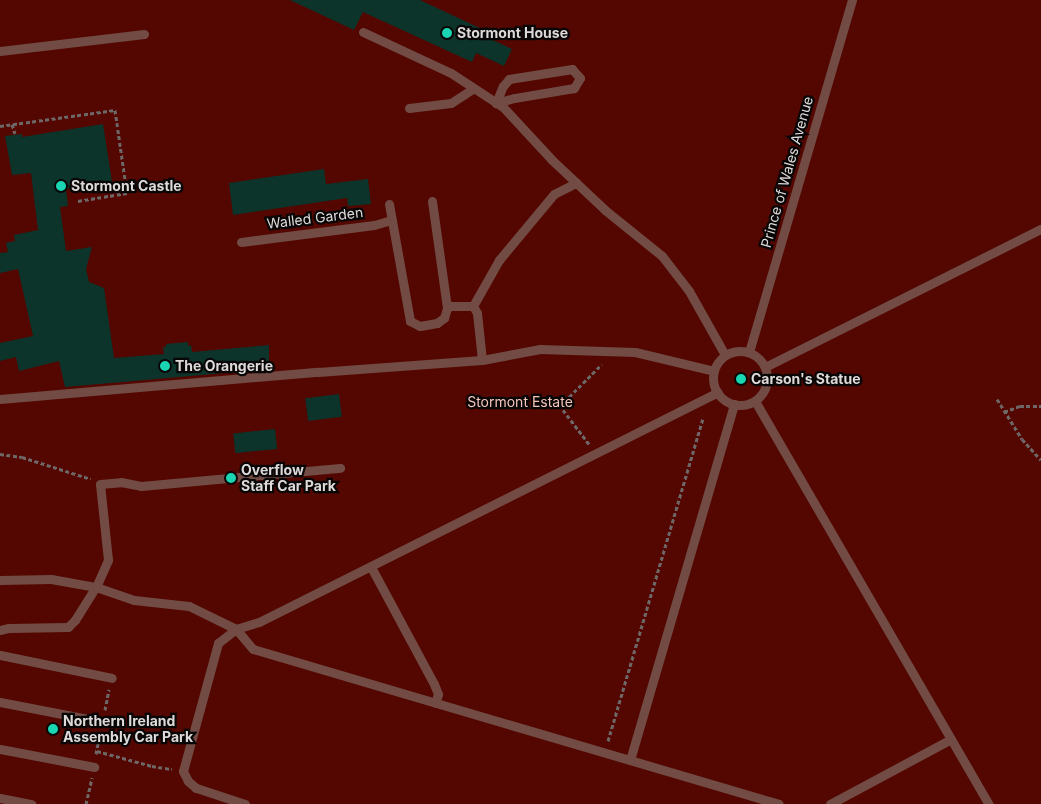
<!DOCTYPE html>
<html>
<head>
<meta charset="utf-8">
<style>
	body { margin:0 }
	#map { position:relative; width:1041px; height:804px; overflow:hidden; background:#201a19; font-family:Inter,sans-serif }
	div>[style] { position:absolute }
	.green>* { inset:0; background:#530700; transform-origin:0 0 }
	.building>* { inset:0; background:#0c342b; transform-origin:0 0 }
	.path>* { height:3px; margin-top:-1.5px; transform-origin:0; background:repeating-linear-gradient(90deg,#6d6867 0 4px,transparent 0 6.5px) }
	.service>* { height:9px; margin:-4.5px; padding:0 4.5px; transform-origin:4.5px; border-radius:4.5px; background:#724c44 }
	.service>.ring { margin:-4.5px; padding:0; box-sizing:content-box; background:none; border:9px solid #724c44; border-radius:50% }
	.dots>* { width:14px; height:14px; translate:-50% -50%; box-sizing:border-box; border:2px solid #080606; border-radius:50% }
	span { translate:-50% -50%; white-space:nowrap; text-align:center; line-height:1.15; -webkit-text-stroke:4.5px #080606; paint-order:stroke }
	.poi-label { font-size:14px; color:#dedad9; font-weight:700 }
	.left { translate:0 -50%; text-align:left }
	.street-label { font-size:14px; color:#dedad9 }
	.park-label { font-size:14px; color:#f6c5ba }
</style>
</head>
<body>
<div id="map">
	<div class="green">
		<i style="left:0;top:0;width:1041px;height:804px"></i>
	</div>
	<div class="building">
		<i style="clip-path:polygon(290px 0,420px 0,486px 31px,484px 36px,512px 49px,504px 66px,476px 53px,472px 62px,363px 12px,354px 30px)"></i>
		<i style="clip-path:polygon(103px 124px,112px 182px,66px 189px,68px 206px,60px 207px,66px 251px,92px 247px,86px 269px,89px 282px,104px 288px,114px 358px,164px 354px,163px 347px,166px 347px,166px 344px,188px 342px,188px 346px,191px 345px,192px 352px,269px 345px,269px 369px,65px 387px,59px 361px,19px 371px,16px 357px,0 361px,0 343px,33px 336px,18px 269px,0 273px,0 253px,8px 252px,6px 243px,15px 241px,14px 235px,38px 230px,31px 173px,12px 175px,5px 136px,22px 134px,22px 137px)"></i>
		<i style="clip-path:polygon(324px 169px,326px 184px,368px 179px,371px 204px,348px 206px,347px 198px,233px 215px,229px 183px)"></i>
		<i style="left:339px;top:394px;width:23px;height:34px;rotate:83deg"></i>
		<i style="left:275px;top:429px;width:20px;height:42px;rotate:84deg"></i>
	</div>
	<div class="path">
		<i style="left:12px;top:124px;width:10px;rotate:73deg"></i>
		<i style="left:0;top:126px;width:116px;rotate:-7.9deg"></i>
		<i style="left:115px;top:110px;width:84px;rotate:81.8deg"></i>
		<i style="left:127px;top:193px;width:50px;rotate:170.7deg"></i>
		<i style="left:997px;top:399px;width:47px;rotate:58deg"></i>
		<i style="left:1022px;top:439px;width:28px;rotate:48deg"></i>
		<i style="left:1004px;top:412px;width:17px;rotate:-21deg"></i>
		<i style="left:1020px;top:406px;width:21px"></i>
		<i style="left:589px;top:444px;width:48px;rotate:-127.3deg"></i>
		<i style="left:560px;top:406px;width:59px;rotate:-45deg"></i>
		<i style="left:0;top:454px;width:22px;rotate:8deg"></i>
		<i style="left:22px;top:457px;width:72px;rotate:17.7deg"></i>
		<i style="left:105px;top:710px;width:21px;rotate:-79deg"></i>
		<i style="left:608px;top:741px;width:337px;rotate:-73.6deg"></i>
		<i style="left:97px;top:751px;width:57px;rotate:15.3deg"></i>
		<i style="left:152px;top:766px;width:20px;rotate:9deg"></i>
		<i style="left:96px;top:754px;width:20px;rotate:-79deg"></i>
		<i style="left:86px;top:804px;width:27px;rotate:-77deg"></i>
	</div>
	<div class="service">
		<i style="left:363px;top:32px;width:97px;rotate:25deg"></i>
		<i style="left:451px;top:73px;width:62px;rotate:33.2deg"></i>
		<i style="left:503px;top:107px;width:72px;rotate:47.2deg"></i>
		<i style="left:552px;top:160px;width:73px;rotate:43.3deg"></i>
		<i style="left:605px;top:210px;width:73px;rotate:38.9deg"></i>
		<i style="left:662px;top:256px;width:44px;rotate:52.4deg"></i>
		<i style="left:689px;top:291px;width:73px;rotate:60.6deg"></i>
		<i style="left:0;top:51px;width:145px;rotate:-6.7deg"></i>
		<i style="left:572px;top:69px;width:12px;rotate:48deg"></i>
		<i style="left:580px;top:78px;width:12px;rotate:121deg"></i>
		<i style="left:574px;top:88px;width:61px;rotate:170.5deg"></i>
		<i style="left:514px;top:98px;width:19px;rotate:164deg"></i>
		<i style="left:496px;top:103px;width:18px;rotate:-68deg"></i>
		<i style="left:503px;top:86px;width:9px;rotate:-49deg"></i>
		<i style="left:509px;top:79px;width:64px;rotate:-9deg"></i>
		<i style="left:409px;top:108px;width:42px;rotate:-6.8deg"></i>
		<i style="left:451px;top:103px;width:27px;rotate:-33deg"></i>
		<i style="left:432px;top:201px;width:108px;rotate:82deg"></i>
		<i style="left:389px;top:204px;width:119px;rotate:79.8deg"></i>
		<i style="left:410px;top:321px;width:11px;rotate:27deg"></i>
		<i style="left:420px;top:326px;width:17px;rotate:-10deg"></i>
		<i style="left:437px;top:323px;width:9px;rotate:-36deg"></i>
		<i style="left:444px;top:318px;width:10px;rotate:-73deg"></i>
		<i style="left:447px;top:308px;width:4px;rotate:-34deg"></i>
		<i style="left:450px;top:306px;width:23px"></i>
		<i style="left:473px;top:306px;width:8px;rotate:60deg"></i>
		<i style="left:477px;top:313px;width:47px;rotate:83.9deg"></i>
		<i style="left:241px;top:242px;width:134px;rotate:-7.3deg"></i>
		<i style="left:374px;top:225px;width:18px;rotate:-16deg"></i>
		<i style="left:473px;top:306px;width:53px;rotate:-60.5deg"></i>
		<i style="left:499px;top:260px;width:86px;rotate:-50.2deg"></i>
		<i style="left:554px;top:194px;width:25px;rotate:-27deg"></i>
		<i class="ring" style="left:713px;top:351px;width:45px;height:45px"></i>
		<i style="left:749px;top:352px;width:367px;rotate:-73.7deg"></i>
		<i style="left:765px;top:367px;width:309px;rotate:-26.6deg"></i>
		<i style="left:0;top:399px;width:319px;rotate:-4.9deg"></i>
		<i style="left:318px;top:372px;width:164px;rotate:-4.2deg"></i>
		<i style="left:482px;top:360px;width:59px;rotate:-10.7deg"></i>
		<i style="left:540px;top:349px;width:95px;rotate:1.8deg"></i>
		<i style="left:635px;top:352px;width:81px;rotate:13.5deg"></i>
		<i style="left:755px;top:401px;width:466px;rotate:59.9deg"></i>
		<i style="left:371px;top:567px;width:133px;rotate:61.7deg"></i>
		<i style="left:434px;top:684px;width:11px;rotate:68deg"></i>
		<i style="left:438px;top:694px;width:9px;rotate:108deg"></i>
		<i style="left:0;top:580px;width:51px;rotate:-1.1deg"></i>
		<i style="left:51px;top:579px;width:46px;rotate:10.1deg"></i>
		<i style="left:96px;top:587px;width:40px;rotate:18.9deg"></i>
		<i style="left:134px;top:600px;width:55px;rotate:6.2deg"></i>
		<i style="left:189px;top:606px;width:52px;rotate:26.1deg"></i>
		<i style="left:236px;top:629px;width:24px;rotate:-17deg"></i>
		<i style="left:259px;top:622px;width:513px;rotate:-26.61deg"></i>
		<i style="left:0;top:630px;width:9px;rotate:-13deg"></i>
		<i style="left:9px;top:628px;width:59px;rotate:-1deg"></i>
		<i style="left:68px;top:627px;width:10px;rotate:-45deg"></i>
		<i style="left:75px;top:620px;width:39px;rotate:-58deg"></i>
		<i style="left:96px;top:587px;width:30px;rotate:-66deg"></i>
		<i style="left:108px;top:560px;width:76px;rotate:-96deg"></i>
		<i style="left:100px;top:484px;width:21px;rotate:-5deg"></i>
		<i style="left:121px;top:482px;width:20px;rotate:11deg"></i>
		<i style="left:141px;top:486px;width:200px;rotate:-5.2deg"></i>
		<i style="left:0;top:655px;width:114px;rotate:11.6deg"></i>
		<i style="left:0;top:702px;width:105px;rotate:11deg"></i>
		<i style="left:0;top:749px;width:96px;rotate:10.8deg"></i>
		<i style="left:630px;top:760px;width:371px;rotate:-73.7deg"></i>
		<i style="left:0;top:798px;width:32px;rotate:11deg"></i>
		<i style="left:245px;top:804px;width:52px;rotate:-161.9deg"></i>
		<i style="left:196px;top:788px;width:11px;rotate:-139deg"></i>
		<i style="left:188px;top:781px;width:11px;rotate:-117deg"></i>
		<i style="left:183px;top:771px;width:133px;rotate:-74.7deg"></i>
		<i style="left:218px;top:643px;width:23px;rotate:-38deg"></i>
		<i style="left:236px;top:629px;width:26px;rotate:50deg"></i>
		<i style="left:253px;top:649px;width:548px;rotate:16.42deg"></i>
		<i style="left:830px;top:804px;width:137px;rotate:-28.2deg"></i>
	</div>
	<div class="dots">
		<i style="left:447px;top:33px;background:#1ad5b2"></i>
		<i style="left:61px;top:186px;background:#1ad5b2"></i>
		<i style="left:165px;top:366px;background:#1ad5b2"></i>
		<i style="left:741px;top:379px;background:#1ad5b2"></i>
		<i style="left:231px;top:478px;background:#1ad5b2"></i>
		<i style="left:53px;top:729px;background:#1ad5b2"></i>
	</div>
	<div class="poi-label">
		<span class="left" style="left:457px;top:33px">Stormont House</span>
		<span class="left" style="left:71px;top:186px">Stormont Castle</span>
		<span class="left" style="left:175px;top:366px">The Orangerie</span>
		<span class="left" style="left:751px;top:379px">Carson's Statue</span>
		<span class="left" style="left:241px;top:478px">Overflow<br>Staff Car Park</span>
		<span class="left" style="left:63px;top:729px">Northern Ireland<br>Assembly Car Park</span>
	</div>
	<div class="street-label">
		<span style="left:787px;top:172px;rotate:-74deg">Prince of Wales Avenue</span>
		<span style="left:315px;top:218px;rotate:-7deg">Walled Garden</span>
	</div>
	<div class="park-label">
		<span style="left:520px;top:402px">Stormont Estate</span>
	</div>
</div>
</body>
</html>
